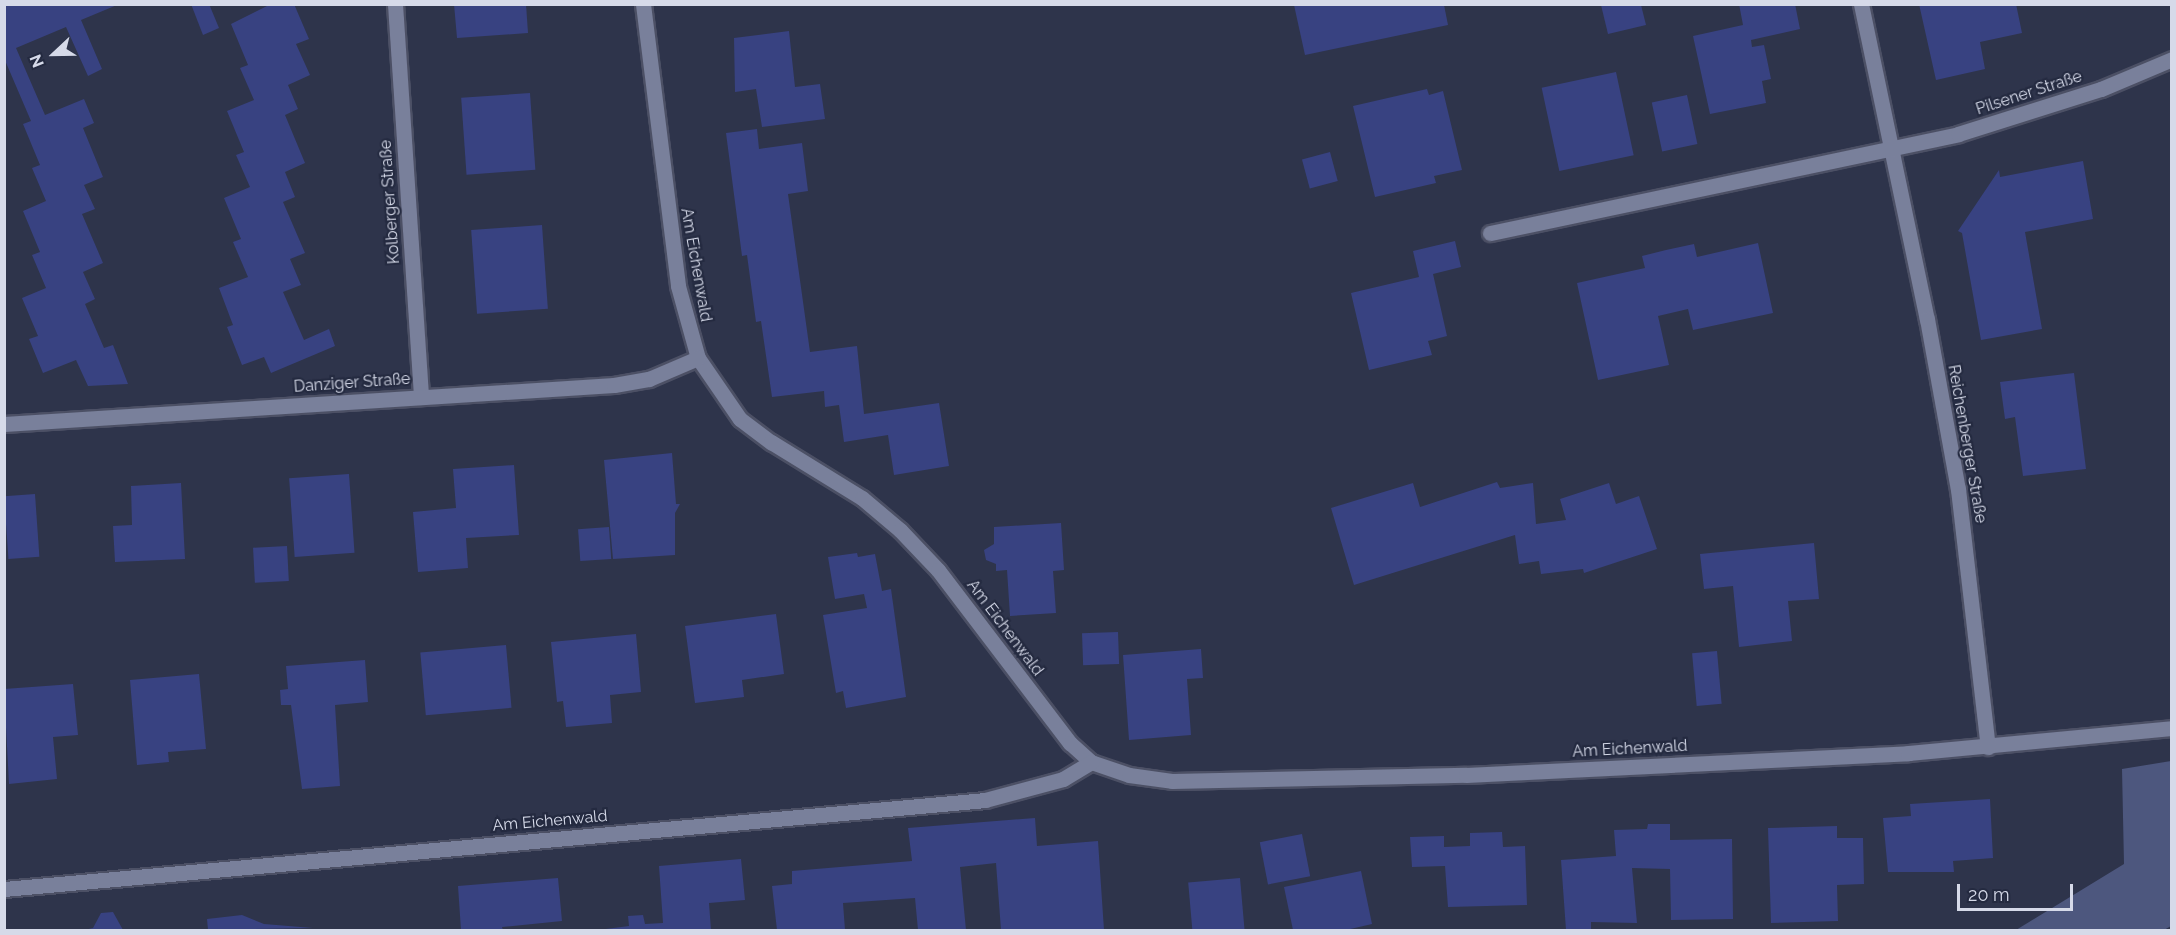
<!DOCTYPE html>
<html>
<head>
<meta charset="utf-8">
<style>
	body { margin:0 }
	#map { position:relative; width:2176px; height:935px; overflow:hidden; background:#2e344b; font-family:Raleway,sans-serif }
	div>[style] { position:absolute }
	.green>* { inset:0; background:#4d577e }
	.building>* { inset:0; background:#384281; transform-origin:0 0 }
	.roads { filter:drop-shadow(2px 0 #4c5065) drop-shadow(-2px 0 #4c5065) drop-shadow(0 2px #4c5065) drop-shadow(0 -2px #4c5065) }
	.minor>* { height:15px; margin:-7.5px; padding:0 7.5px; transform-origin:7.5px; border-radius:7.5px; background:#79809b }
	span { translate:-50% -50%; white-space:nowrap; text-align:center; line-height:1.15; -webkit-text-stroke:4.5px #242a40; paint-order:stroke }
	.street-label { font-size:16px; color:#d6dae9 }
	.frame { position:absolute; inset:0; border:6px solid #d6dae9; pointer-events:none }
	.north { position:absolute; left:24px; top:24px; width:60px; height:60px; -webkit-text-stroke:4px #242a40; paint-order:stroke; rotate:248deg; font-size:16px; font-weight:700; line-height:24px; text-align:center; color:#d6dae9 }
	.north::after { content:''; display:block; margin:auto; width:21px; height:27px; background:#d6dae9; clip-path:polygon(50% 0,100% 100%,50% 72%,0 100%) }
	.scale { position:absolute; left:1957px; top:884px; width:116px; height:27px; box-sizing:border-box; border:3px solid #d6dae9; border-top:0; padding-left:8px; font-size:18px; line-height:21px; white-space:nowrap; color:#d6dae9; -webkit-text-stroke:4px #242a40; paint-order:stroke }
</style>
</head>
<body>
<div id="map">
	<div class="green">
		<i style="clip-path:polygon(2171px 761px,2171px 926px,2164px 930px,2016px 930px,2124px 864px,2122px 769px)"></i>
	</div>
	<div class="building">
		<i style="clip-path:polygon(4px 4px,117px 5px,81px 20px,102px 69px,88px 76px,66px 27px,16px 48px,45px 115px,84px 99px,94px 123px,83px 128px,103px 177px,84px 185px,95px 209px,82px 214px,103px 263px,83px 272px,95px 299px,85px 304px,104px 348px,113px 345px,128px 384px,88px 386px,76px 360px,43px 373px,29px 339px,38px 336px,22px 298px,46px 288px,32px 255px,40px 252px,23px 211px,46px 201px,32px 168px,40px 165px,23px 124px,31px 121px,4px 58px)"></i>
		<i style="clip-path:polygon(191px 4px,209px 4px,219px 28px,203px 35px)"></i>
		<i style="clip-path:polygon(271px 4px,294px 4px,309px 39px,296px 44px,310px 75px,288px 85px,298px 109px,285px 115px,305px 163px,285px 172px,295px 197px,283px 202px,305px 253px,290px 259px,301px 285px,283px 292px,304px 340px,329px 329px,335px 346px,271px 373px,264px 357px,242px 365px,227px 327px,233px 325px,219px 288px,248px 277px,233px 242px,241px 239px,224px 198px,250px 187px,236px 155px,244px 152px,227px 111px,254px 100px,240px 68px,248px 65px,231px 24px)"></i>
		<i style="clip-path:polygon(454px 4px,526px 4px,528px 33px,457px 38px)"></i>
		<i style="clip-path:polygon(1739px 4px,1795px 4px,1800px 29px,1751px 40px,1752px 47px,1764px 45px,1771px 79px,1762px 81px,1766px 103px,1710px 114px,1693px 36px,1743px 25px)"></i>
		<i style="clip-path:polygon(1919px 4px,2016px 4px,2022px 33px,1980px 42px,1985px 69px,1936px 80px)"></i>
		<i style="clip-path:polygon(1294px 5px,1444px 5px,1448px 25px,1305px 55px)"></i>
		<i style="clip-path:polygon(1601px 5px,1641px 5px,1646px 25px,1608px 34px)"></i>
		<i style="clip-path:polygon(789px 31px,795px 87px,820px 84px,825px 119px,762px 127px,756px 89px,735px 92px,734px 38px)"></i>
		<i style="left:1616px;top:72px;width:85px;height:76px;rotate:78deg"></i>
		<i style="clip-path:polygon(1427px 89px,1429px 95px,1443px 91px,1462px 170px,1434px 176px,1436px 183px,1375px 197px,1353px 106px)"></i>
		<i style="left:530px;top:93px;width:77px;height:69px;rotate:86deg"></i>
		<i style="left:1687px;top:95px;width:50px;height:36px;rotate:78deg"></i>
		<i style="clip-path:polygon(757px 129px,759px 149px,802px 143px,808px 191px,788px 194px,810px 352px,857px 346px,864px 414px,939px 403px,949px 466px,894px 475px,888px 435px,844px 442px,839px 405px,825px 407px,824px 391px,772px 397px,761px 321px,756px 322px,747px 255px,742px 256px,726px 133px)"></i>
		<i style="left:1330px;top:152px;width:30px;height:29px;rotate:75deg"></i>
		<i style="clip-path:polygon(2083px 161px,2093px 219px,2025px 232px,2042px 329px,1981px 340px,1962px 233px,1958px 231px,1999px 170px,2000px 177px)"></i>
		<i style="left:542px;top:225px;width:84px;height:71px;rotate:86deg"></i>
		<i style="clip-path:polygon(1455px 241px,1461px 267px,1433px 274px,1447px 336px,1428px 341px,1432px 355px,1369px 370px,1351px 293px,1419px 277px,1413px 251px)"></i>
		<i style="clip-path:polygon(1758px 243px,1773px 313px,1693px 330px,1688px 309px,1658px 316px,1669px 365px,1598px 380px,1577px 283px,1645px 268px,1642px 256px,1666px 250px,1694px 244px,1697px 257px)"></i>
		<i style="clip-path:polygon(2074px 373px,2086px 469px,2023px 476px,2015px 417px,2005px 419px,2000px 382px)"></i>
		<i style="clip-path:polygon(672px 453px,676px 504px,680px 504px,675px 513px,675px 555px,613px 559px,604px 460px)"></i>
		<i style="clip-path:polygon(514px 465px,519px 535px,466px 538px,468px 568px,418px 572px,413px 512px,456px 508px,453px 469px)"></i>
		<i style="left:349px;top:474px;width:79px;height:60px;rotate:86deg"></i>
		<i style="clip-path:polygon(1497px 482px,1500px 488px,1533px 483px,1536px 524px,1566px 520px,1560px 499px,1609px 483px,1616px 504px,1639px 496px,1657px 549px,1584px 573px,1583px 569px,1541px 574px,1539px 561px,1519px 564px,1515px 535px,1354px 585px,1331px 508px,1413px 483px,1420px 507px)"></i>
		<i style="clip-path:polygon(181px 483px,185px 559px,115px 562px,113px 526px,132px 525px,131px 486px)"></i>
		<i style="left:35px;top:494px;width:63px;height:31px;rotate:86deg"></i>
		<i style="clip-path:polygon(1061px 523px,1064px 570px,1053px 571px,1056px 613px,1010px 616px,1007px 570px,996px 571px,996px 564px,986px 560px,984px 550px,994px 544px,994px 527px)"></i>
		<i style="left:609px;top:527px;width:32px;height:31px;rotate:86deg"></i>
		<i style="clip-path:polygon(1814px 543px,1819px 599px,1788px 601px,1792px 641px,1739px 647px,1733px 586px,1704px 589px,1700px 554px)"></i>
		<i style="left:287px;top:546px;width:35px;height:34px;rotate:87deg"></i>
		<i style="clip-path:polygon(857px 553px,858px 557px,875px 554px,882px 591px,891px 589px,906px 697px,846px 708px,843px 691px,836px 693px,823px 615px,867px 608px,864px 594px,835px 599px,828px 557px)"></i>
		<i style="clip-path:polygon(776px 614px,784px 674px,742px 680px,744px 697px,695px 703px,685px 626px)"></i>
		<i style="left:1118px;top:632px;width:32px;height:36px;rotate:88deg"></i>
		<i style="clip-path:polygon(636px 634px,641px 692px,610px 695px,612px 723px,566px 727px,563px 701px,557px 702px,551px 642px)"></i>
		<i style="left:506px;top:645px;width:63px;height:86px;rotate:85deg"></i>
		<i style="clip-path:polygon(1201px 649px,1203px 678px,1187px 679px,1191px 735px,1129px 740px,1123px 655px)"></i>
		<i style="left:1717px;top:651px;width:53px;height:25px;rotate:85deg"></i>
		<i style="clip-path:polygon(365px 660px,368px 702px,335px 705px,340px 786px,302px 789px,291px 705px,281px 705px,280px 690px,288px 689px,286px 666px)"></i>
		<i style="clip-path:polygon(199px 674px,206px 749px,168px 752px,169px 762px,137px 765px,130px 680px)"></i>
		<i style="clip-path:polygon(73px 684px,78px 735px,53px 737px,57px 779px,9px 784px,4px 689px)"></i>
		<i style="clip-path:polygon(1990px 799px,1993px 858px,1953px 861px,1954px 872px,1888px 872px,1883px 818px,1911px 816px,1910px 804px)"></i>
		<i style="clip-path:polygon(1035px 818px,1037px 846px,1098px 841px,1104px 930px,1001px 930px,996px 863px,960px 867px,966px 930px,918px 930px,915px 898px,843px 903px,845px 930px,777px 930px,772px 886px,792px 884px,792px 871px,912px 861px,908px 828px)"></i>
		<i style="clip-path:polygon(1648px 824px,1670px 824px,1670px 840px,1732px 839px,1733px 919px,1671px 920px,1670px 869px,1632px 868px,1637px 923px,1591px 922px,1591px 929px,1566px 930px,1561px 860px,1616px 856px,1614px 830px,1647px 829px)"></i>
		<i style="clip-path:polygon(1837px 826px,1837px 838px,1863px 838px,1864px 884px,1837px 885px,1838px 921px,1771px 923px,1768px 828px)"></i>
		<i style="clip-path:polygon(1502px 832px,1503px 847px,1525px 846px,1527px 905px,1448px 907px,1445px 866px,1412px 867px,1410px 837px,1444px 836px,1444px 847px,1470px 846px,1470px 833px)"></i>
		<i style="left:1302px;top:834px;width:43px;height:43px;rotate:79deg"></i>
		<i style="clip-path:polygon(741px 859px,745px 900px,709px 903px,711px 930px,598px 930px,629px 926px,628px 916px,643px 915px,645px 924px,663px 923px,659px 866px)"></i>
		<i style="clip-path:polygon(1361px 871px,1372px 924px,1346px 930px,1293px 930px,1284px 887px)"></i>
		<i style="clip-path:polygon(558px 878px,562px 921px,502px 927px,503px 930px,461px 930px,458px 886px)"></i>
		<i style="left:1240px;top:878px;width:52px;height:52px;rotate:85deg"></i>
		<i style="clip-path:polygon(113px 912px,123px 930px,84px 930px,93px 928px,101px 913px)"></i>
		<i style="clip-path:polygon(242px 915px,264px 924px,313px 928px,208px 930px,207px 919px)"></i>
	</div>
	<div class="roads">
		<div class="minor">
			<i style="left:395px;top:4px;width:394px;rotate:86.2deg"></i>
			<i style="left:643px;top:4px;width:284px;rotate:82.9deg"></i>
			<i style="left:678px;top:286px;width:75px;rotate:74.5deg"></i>
			<i style="left:698px;top:358px;width:74px;rotate:55.5deg"></i>
			<i style="left:740px;top:419px;width:39px;rotate:37deg"></i>
			<i style="left:771px;top:442px;width:107px;rotate:31.6deg"></i>
			<i style="left:862px;top:498px;width:50px;rotate:40.1deg"></i>
			<i style="left:900px;top:530px;width:55px;rotate:46.5deg"></i>
			<i style="left:938px;top:570px;width:218px;rotate:52.7deg"></i>
			<i style="left:1070px;top:743px;width:28px;rotate:42deg"></i>
			<i style="left:1091px;top:762px;width:40px;rotate:18.9deg"></i>
			<i style="left:1129px;top:775px;width:43px;rotate:7.9deg"></i>
			<i style="left:1172px;top:781px;width:294px;rotate:-1.2deg"></i>
			<i style="left:1466px;top:775px;width:443px;rotate:-2.8deg"></i>
			<i style="left:1908px;top:753px;width:265px;rotate:-5.4deg"></i>
			<i style="left:1861px;top:4px;width:322px;rotate:78.2deg"></i>
			<i style="left:1927px;top:319px;width:173px;rotate:79.7deg"></i>
			<i style="left:1958px;top:489px;width:260px;rotate:83.4deg"></i>
			<i style="left:1490px;top:233px;width:478px;rotate:-11.9deg"></i>
			<i style="left:1958px;top:134px;width:150px;rotate:-17.5deg"></i>
			<i style="left:2101px;top:89px;width:77px;rotate:-22.9deg"></i>
			<i style="left:4px;top:424px;width:611px;rotate:-3.66deg"></i>
			<i style="left:614px;top:385px;width:36px;rotate:-10deg"></i>
			<i style="left:649px;top:379px;width:53px;rotate:-23.2deg"></i>
			<i style="left:4px;top:889px;width:985px;rotate:-5.18deg"></i>
			<i style="left:985px;top:800px;width:81px;rotate:-15.1deg"></i>
			<i style="left:1063px;top:779px;width:33px;rotate:-31deg"></i>
		</div>
	</div>
	<div class="street-label">
		<span style="left:2029px;top:93px;rotate:-18deg">Pilsener Straße</span>
		<span style="left:390px;top:202px;rotate:-94deg">Kolberger Straße</span>
		<span style="left:696px;top:265px;rotate:80deg">Am Eichenwald</span>
		<span style="left:352px;top:383px;rotate:-4deg">Danziger Straße</span>
		<span style="left:1967px;top:444px;rotate:80deg">Reichenberger Straße</span>
		<span style="left:1005px;top:628px;rotate:53deg">Am Eichenwald</span>
		<span style="left:1630px;top:749px;rotate:-3deg">Am Eichenwald</span>
		<span style="left:550px;top:821px;rotate:-5deg">Am Eichenwald</span>
	</div>
	<div class="frame"></div>
	<div class="north">N</div>
	<div class="scale">20 m</div>
</div>
</body>
</html>
